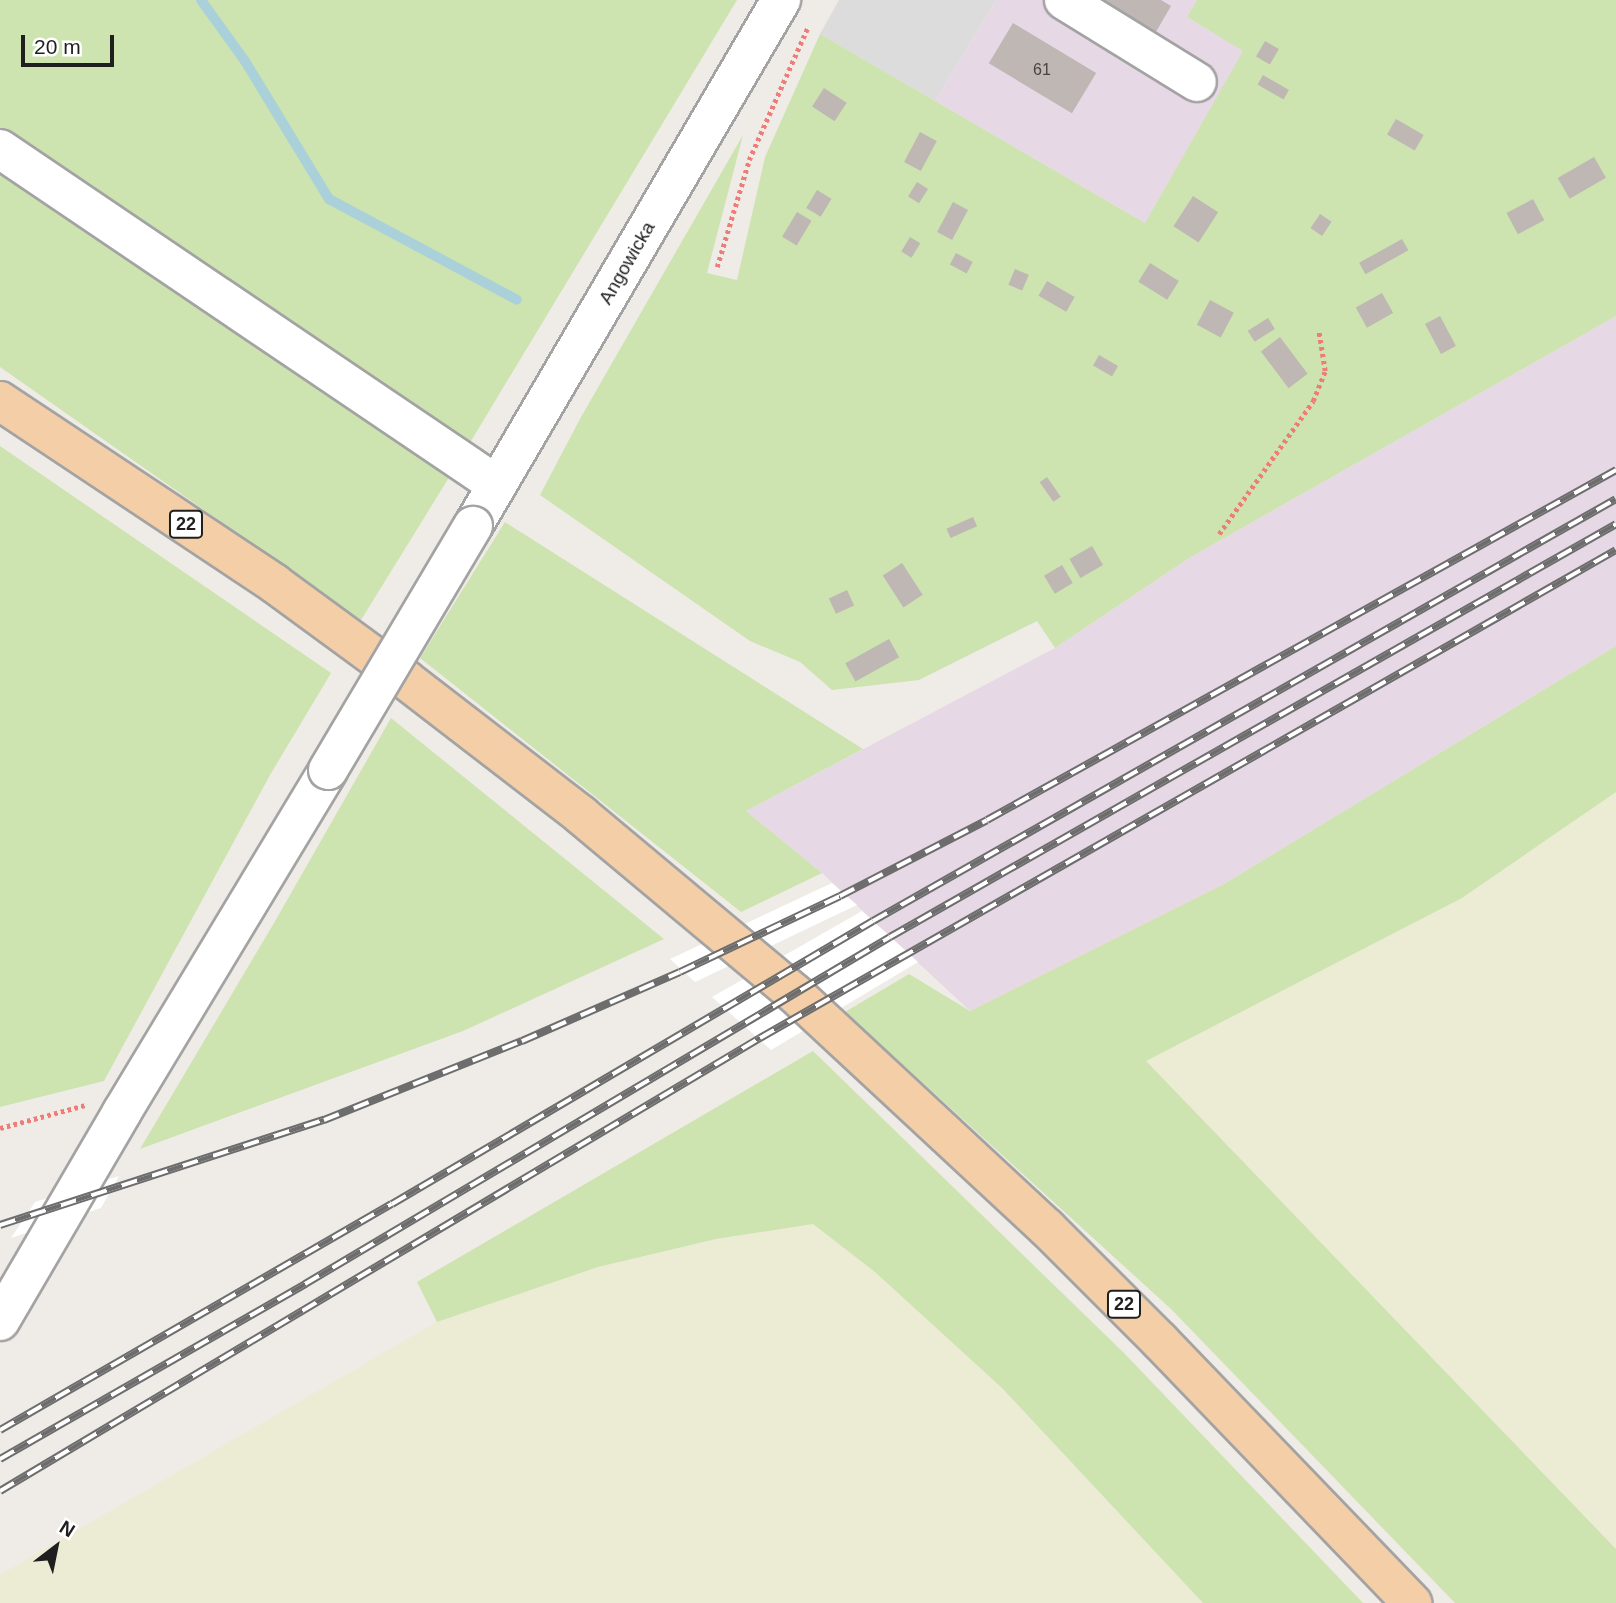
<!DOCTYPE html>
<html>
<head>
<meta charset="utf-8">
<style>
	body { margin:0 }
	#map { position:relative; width:1616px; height:1603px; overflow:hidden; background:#efebe6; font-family:Helvetica,sans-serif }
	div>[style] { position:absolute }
	.residential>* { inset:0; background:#dddcdc }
	.industrial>* { inset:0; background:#e7d8e5 }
	.farmland>* { inset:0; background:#ebecd3 }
	.grass>* { inset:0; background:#cde4b0 }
	.pier>* { inset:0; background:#fff }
	.stream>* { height:10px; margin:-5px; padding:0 5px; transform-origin:5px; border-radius:5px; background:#aad1d9 }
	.building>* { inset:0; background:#bfb7b3; transform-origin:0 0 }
	.path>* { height:4.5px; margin-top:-2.25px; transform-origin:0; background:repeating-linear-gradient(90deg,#ee7d78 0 3.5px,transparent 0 7px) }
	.roads { filter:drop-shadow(2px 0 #a3a3a3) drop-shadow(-2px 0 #a3a3a3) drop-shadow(0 2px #a3a3a3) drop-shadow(0 -2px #a3a3a3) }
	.minor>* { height:38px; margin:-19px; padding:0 19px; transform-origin:19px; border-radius:19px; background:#fff }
	.major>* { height:38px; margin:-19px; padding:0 19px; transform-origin:19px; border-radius:19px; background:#f4cea6 }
	.rail>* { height:8px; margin-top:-4px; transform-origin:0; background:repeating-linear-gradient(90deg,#fff 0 16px,#6d6d6d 0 32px); box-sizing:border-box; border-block:2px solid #6d6d6d }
	.bridges { filter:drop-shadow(2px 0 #a3a3a3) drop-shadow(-2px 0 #a3a3a3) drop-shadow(0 2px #a3a3a3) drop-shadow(0 -2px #a3a3a3) }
	.minor-bridge>* { height:38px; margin:-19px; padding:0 19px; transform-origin:19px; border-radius:19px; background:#fff }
	span { translate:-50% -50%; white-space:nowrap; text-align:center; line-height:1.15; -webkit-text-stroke:7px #fff; paint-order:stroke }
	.number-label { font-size:16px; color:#474544 }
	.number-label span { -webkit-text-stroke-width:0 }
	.shield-label span { padding:2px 5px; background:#fff; border:2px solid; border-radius:5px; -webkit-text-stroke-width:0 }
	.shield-label { font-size:18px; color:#1f1f1f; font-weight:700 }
	.street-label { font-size:19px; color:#1f1f1f }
	.north { position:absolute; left:21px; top:1512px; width:70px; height:70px; -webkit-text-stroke:5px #fff; paint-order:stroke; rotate:32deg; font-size:19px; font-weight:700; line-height:28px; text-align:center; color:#1f1f1f }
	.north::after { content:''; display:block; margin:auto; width:24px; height:32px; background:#1f1f1f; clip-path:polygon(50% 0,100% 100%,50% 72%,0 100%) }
	.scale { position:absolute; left:21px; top:35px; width:93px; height:32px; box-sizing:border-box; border:4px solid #1f1f1f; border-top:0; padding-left:9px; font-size:21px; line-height:24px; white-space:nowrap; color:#1f1f1f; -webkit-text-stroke:5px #fff; paint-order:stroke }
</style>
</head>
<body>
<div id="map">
	<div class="residential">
		<i style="clip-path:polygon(839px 0,996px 0,935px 101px,820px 34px)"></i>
	</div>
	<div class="industrial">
		<i style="clip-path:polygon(996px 0,1197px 0,1187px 17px,1244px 51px,1145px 223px,935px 101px)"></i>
		<i style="clip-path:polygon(1616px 316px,1616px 646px,1224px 884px,970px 1011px,822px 873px,746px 811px,1055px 648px,1189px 558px)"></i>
	</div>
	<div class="farmland">
		<i style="clip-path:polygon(1616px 792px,1616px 1549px,1145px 1061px,1462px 898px)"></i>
		<i style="clip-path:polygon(813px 1224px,875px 1272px,1002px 1388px,1203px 1603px,0 1603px,0 1575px,437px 1322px,598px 1267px,716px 1239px)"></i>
	</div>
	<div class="grass">
		<i style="clip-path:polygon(0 0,737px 0,468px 446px,0 135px)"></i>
		<i style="clip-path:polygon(1197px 0,1616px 0,1616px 316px,1189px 558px,1055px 648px,1037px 621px,919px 680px,832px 690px,800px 662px,750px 641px,540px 495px,581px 417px,743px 135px,707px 273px,737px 280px,765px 157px,820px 34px,1145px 223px,1243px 51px,1187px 17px)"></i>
		<i style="clip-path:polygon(0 165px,453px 471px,361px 620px,0 367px)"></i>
		<i style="clip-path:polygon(0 446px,331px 673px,270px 775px,104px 1081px,0 1107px)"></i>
		<i style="clip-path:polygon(505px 522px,863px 749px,746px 811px,822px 873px,741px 912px,420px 658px)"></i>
		<i style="clip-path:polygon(1616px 646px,1616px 792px,1462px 898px,1146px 1061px,1616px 1549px,1616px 1603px,1455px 1603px,1171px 1309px,845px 1012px,909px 974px,970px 1011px,1224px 884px)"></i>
		<i style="clip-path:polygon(391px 718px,664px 939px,463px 1031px,140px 1149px,274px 923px)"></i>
		<i style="clip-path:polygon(813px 1051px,1124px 1353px,1363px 1603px,1203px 1603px,1002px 1388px,875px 1272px,813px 1224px,716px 1239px,598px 1267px,437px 1322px,417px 1282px)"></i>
	</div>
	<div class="pier">
		<i style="clip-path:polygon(832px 883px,857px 905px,695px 982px,670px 959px)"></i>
		<i style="clip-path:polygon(862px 911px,918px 962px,771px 1050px,712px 997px)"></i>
		<i style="clip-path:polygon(119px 1176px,101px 1208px,11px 1238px,35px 1202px)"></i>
	</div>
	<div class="stream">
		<i style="left:201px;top:0;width:75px;rotate:54.2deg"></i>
		<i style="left:245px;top:61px;width:162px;rotate:58.7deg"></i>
		<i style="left:329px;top:199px;width:213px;rotate:28.2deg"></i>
	</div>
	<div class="building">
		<i style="clip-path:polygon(1091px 0,1161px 0,1171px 6px,1153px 37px)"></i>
		<i style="left:1013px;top:23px;width:97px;height:47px;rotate:31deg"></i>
		<i style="left:1265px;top:41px;width:16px;height:18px;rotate:30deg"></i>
		<i style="left:1263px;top:75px;width:30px;height:11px;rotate:30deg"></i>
		<i style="left:824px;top:88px;width:27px;height:22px;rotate:33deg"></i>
		<i style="left:1396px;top:119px;width:32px;height:18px;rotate:30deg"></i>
		<i style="left:920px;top:132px;width:19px;height:34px;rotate:28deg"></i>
		<i style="left:1594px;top:157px;width:24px;height:42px;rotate:60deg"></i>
		<i style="left:917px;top:182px;width:13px;height:17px;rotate:32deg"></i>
		<i style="left:817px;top:190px;width:17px;height:21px;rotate:31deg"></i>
		<i style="left:1193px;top:196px;width:30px;height:36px;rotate:33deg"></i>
		<i style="left:1533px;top:199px;width:24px;height:30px;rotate:62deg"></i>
		<i style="left:953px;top:202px;width:17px;height:34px;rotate:28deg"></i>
		<i style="left:797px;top:212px;width:17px;height:29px;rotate:31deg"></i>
		<i style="left:1320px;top:214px;width:14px;height:17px;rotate:34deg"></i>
		<i style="left:910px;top:237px;width:12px;height:17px;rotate:31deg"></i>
		<i style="left:1402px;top:239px;width:13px;height:49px;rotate:61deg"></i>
		<i style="left:956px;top:253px;width:19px;height:13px;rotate:28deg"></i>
		<i style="left:1150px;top:263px;width:34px;height:22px;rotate:32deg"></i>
		<i style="left:1015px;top:269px;width:15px;height:17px;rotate:23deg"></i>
		<i style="left:1047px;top:281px;width:32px;height:17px;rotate:30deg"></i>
		<i style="left:1382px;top:293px;width:23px;height:30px;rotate:61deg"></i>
		<i style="left:1210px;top:300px;width:27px;height:28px;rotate:28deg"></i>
		<i style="left:1440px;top:316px;width:34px;height:17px;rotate:62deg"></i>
		<i style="left:1268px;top:318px;width:13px;height:24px;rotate:58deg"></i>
		<i style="left:1280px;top:337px;width:46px;height:24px;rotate:53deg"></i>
		<i style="left:1099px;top:355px;width:22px;height:12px;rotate:30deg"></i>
		<i style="left:1047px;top:477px;width:24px;height:9px;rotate:55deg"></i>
		<i style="left:973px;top:517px;width:10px;height:29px;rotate:66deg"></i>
		<i style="left:1092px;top:546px;width:22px;height:26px;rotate:60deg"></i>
		<i style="left:902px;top:563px;width:38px;height:23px;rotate:57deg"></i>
		<i style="left:1062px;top:565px;width:21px;height:21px;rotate:59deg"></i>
		<i style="left:847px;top:590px;width:17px;height:20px;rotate:65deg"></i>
		<i style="left:889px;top:639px;width:21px;height:50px;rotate:61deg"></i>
	</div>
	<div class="path">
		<i style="left:717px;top:267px;width:112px;rotate:-73.3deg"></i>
		<i style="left:749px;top:160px;width:145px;rotate:-66.1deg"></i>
		<i style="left:1219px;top:534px;width:163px;rotate:-54.7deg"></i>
		<i style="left:1313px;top:401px;width:32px;rotate:-68deg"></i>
		<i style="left:1325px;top:371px;width:39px;rotate:-99deg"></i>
		<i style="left:0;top:1128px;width:89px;rotate:-15deg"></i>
	</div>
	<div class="roads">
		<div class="minor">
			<i style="left:1064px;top:0;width:156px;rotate:31.7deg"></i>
			<i style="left:0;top:149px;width:600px;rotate:34.06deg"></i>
			<i style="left:473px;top:526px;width:610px;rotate:-59.65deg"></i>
			<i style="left:0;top:1321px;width:242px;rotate:-59.7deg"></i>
			<i style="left:122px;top:1112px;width:399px;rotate:-58.9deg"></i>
		</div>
		<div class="major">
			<i style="left:0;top:401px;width:330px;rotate:33.6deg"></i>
			<i style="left:275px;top:584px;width:162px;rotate:36.2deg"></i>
			<i style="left:406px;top:680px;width:221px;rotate:37.6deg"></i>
			<i style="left:581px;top:815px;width:279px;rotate:39.9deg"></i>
			<i style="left:795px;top:994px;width:344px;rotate:42.9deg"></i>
			<i style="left:1047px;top:1228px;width:160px;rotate:45deg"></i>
			<i style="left:1160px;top:1341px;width:364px;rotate:46.1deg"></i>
		</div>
	</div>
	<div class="rail">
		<i style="left:0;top:1225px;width:341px;rotate:-18deg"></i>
		<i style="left:324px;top:1120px;width:213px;rotate:-21.8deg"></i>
		<i style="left:522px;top:1041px;width:172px;rotate:-23.6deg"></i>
		<i style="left:680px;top:972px;width:177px;rotate:-25.4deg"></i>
		<i style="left:840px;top:896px;width:165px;rotate:-27.3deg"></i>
		<i style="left:987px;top:820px;width:720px;rotate:-29.09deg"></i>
		<i style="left:0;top:1430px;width:452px;rotate:-30deg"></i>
		<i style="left:392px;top:1204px;width:558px;rotate:-30.47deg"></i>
		<i style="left:873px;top:921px;width:854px;rotate:-29.6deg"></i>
		<i style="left:0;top:1459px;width:352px;rotate:-29.8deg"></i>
		<i style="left:305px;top:1284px;width:680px;rotate:-30.67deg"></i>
		<i style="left:890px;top:937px;width:835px;rotate:-29.63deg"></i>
		<i style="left:0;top:1491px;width:885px;rotate:-30.8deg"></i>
		<i style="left:760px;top:1038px;width:985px;rotate:-29.69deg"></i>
	</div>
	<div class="bridges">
		<div class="minor-bridge">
			<i style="left:328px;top:770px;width:284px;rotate:-59.3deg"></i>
		</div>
	</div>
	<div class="number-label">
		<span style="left:1042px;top:70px">61</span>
	</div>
	<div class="shield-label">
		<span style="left:186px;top:524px">22</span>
		<span style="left:1124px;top:1304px">22</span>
	</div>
	<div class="street-label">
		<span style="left:627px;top:263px;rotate:-60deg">Angowicka</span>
	</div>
	<div class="north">N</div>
	<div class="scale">20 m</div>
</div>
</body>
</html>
